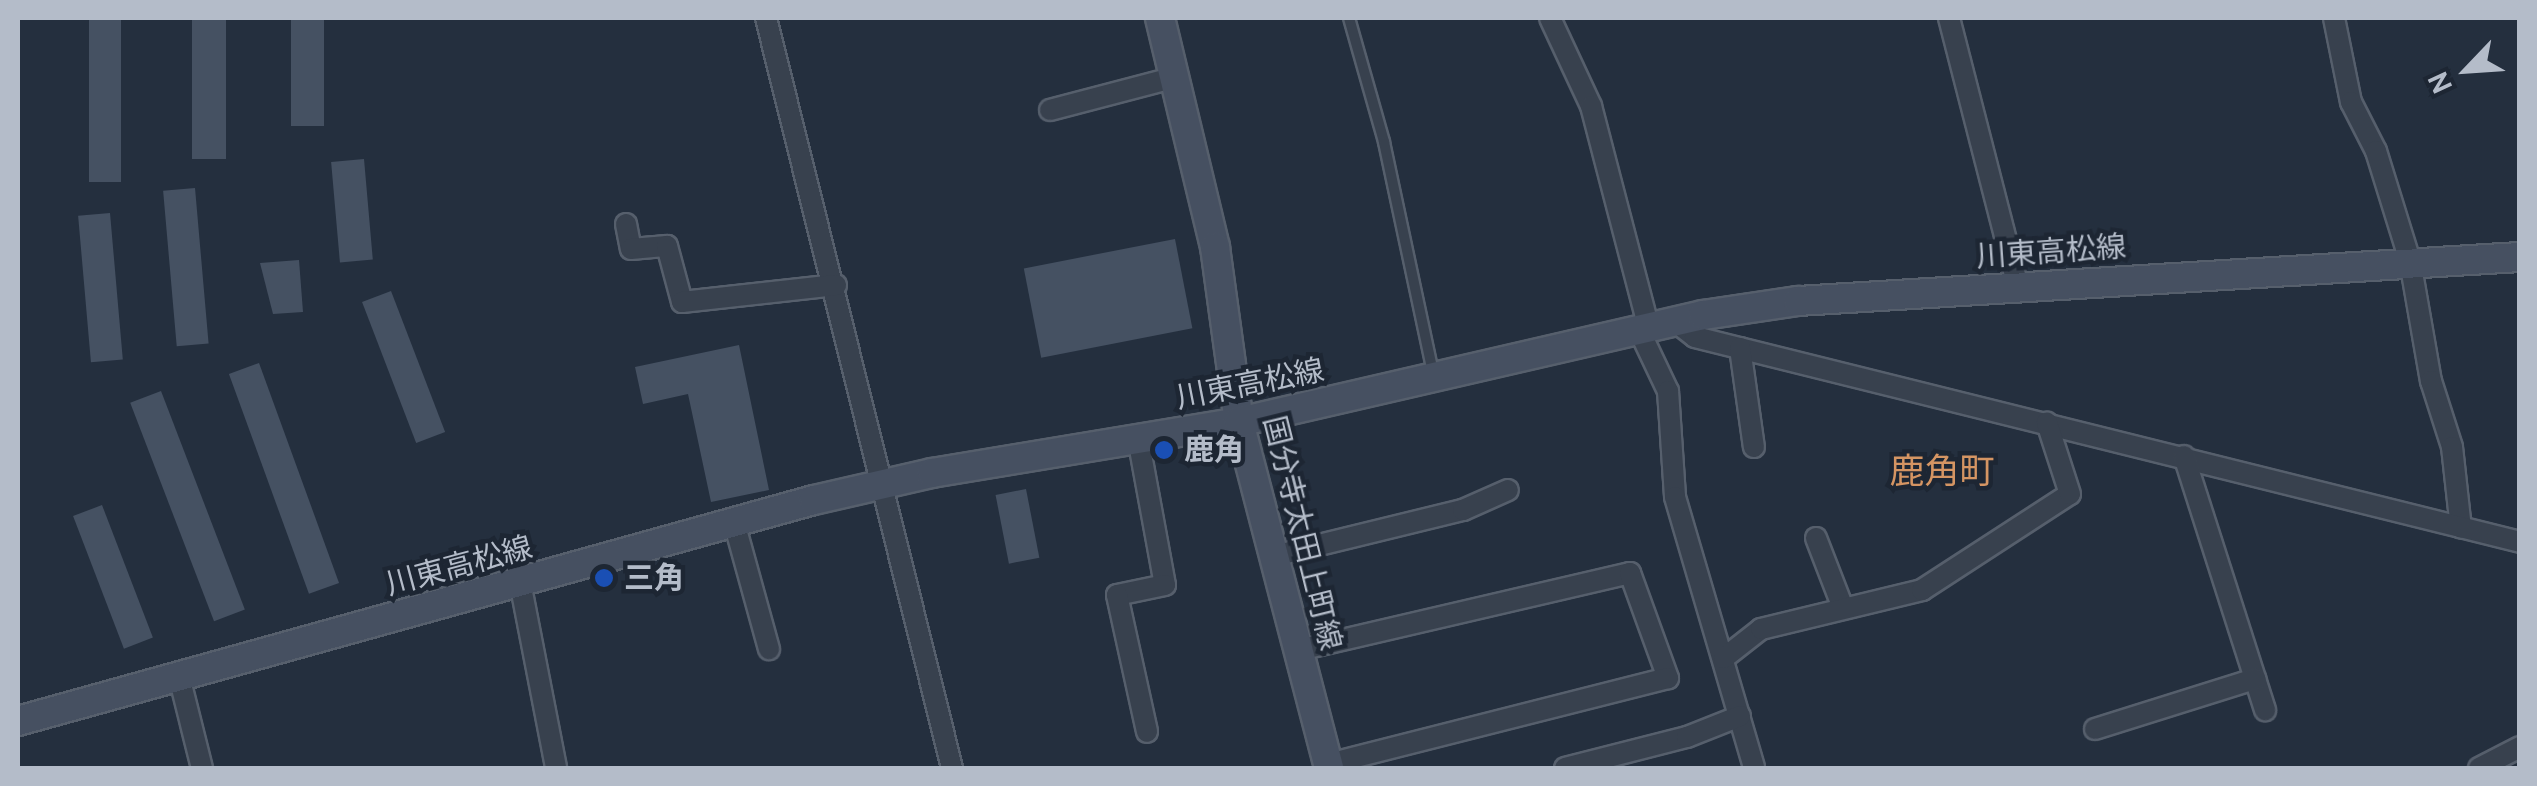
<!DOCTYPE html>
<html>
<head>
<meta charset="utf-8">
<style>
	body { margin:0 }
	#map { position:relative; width:2537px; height:786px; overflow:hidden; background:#242f3e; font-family:Cabin,"Noto Sans JP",sans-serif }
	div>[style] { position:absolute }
	.building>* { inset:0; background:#455162; transform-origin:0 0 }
	.roads { filter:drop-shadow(2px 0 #565f6c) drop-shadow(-2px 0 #565f6c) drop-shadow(0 2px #565f6c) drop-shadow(0 -2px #565f6c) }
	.service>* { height:10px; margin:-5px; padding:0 5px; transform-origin:5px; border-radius:5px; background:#38414e }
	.minor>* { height:20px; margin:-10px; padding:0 10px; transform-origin:10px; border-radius:10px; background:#38414e }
	.secondary>* { height:28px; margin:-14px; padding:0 14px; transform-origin:14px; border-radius:14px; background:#465061 }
	.dots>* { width:28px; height:28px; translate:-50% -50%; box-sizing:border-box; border:5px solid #1d2633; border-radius:50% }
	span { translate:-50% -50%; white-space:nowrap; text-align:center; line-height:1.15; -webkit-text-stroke:9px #1d2633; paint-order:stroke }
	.street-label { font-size:30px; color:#b4bcc9 }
	.poi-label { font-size:30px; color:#b4bcc9; font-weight:700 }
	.left { translate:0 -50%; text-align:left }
	.quarter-label { font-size:35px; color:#d59563 }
	.frame { position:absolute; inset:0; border:20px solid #b4bcc9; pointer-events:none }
	.north { position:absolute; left:2417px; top:20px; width:100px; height:100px; -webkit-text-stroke:8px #1d2633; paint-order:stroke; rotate:245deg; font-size:28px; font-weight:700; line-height:40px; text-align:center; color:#b4bcc9 }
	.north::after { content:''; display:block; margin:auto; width:35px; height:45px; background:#b4bcc9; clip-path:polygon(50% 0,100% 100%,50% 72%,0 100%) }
</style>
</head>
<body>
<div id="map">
	<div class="building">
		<i style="left:89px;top:18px;width:32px;height:164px"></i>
		<i style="left:192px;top:18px;width:34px;height:141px"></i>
		<i style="left:291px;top:18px;width:33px;height:108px"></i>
		<i style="left:364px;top:159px;width:101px;height:33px;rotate:85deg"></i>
		<i style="left:195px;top:188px;width:156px;height:32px;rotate:85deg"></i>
		<i style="left:110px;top:213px;width:147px;height:32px;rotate:85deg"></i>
		<i style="left:1175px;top:239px;width:91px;height:154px;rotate:79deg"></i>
		<i style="clip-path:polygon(299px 260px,303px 312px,273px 314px,260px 263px)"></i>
		<i style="left:391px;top:291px;width:151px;height:31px;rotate:69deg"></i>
		<i style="clip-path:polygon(739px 345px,769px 490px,711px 502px,688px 394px,643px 404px,635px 367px)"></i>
		<i style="left:259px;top:363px;width:234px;height:32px;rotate:70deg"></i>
		<i style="left:161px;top:391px;width:234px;height:33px;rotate:69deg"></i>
		<i style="left:1026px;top:489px;width:70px;height:31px;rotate:79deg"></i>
		<i style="left:102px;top:505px;width:142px;height:31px;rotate:69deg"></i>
	</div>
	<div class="roads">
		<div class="service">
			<i style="left:1349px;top:18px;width:129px;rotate:74.2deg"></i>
			<i style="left:1384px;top:142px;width:240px;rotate:78deg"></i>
		</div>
		<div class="minor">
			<i style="left:766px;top:18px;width:773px;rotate:76.07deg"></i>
			<i style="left:1550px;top:18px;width:97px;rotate:65deg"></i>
			<i style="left:1591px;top:106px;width:229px;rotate:75.4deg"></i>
			<i style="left:1949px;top:18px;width:278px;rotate:75.6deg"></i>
			<i style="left:2334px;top:18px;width:86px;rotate:78.6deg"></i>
			<i style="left:2351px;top:102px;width:55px;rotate:63deg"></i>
			<i style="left:2376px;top:151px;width:115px;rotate:72.8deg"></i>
			<i style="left:2410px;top:261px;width:122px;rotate:80.1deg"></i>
			<i style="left:2431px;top:381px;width:69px;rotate:72.3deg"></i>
			<i style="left:2452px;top:447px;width:81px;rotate:83.7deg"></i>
			<i style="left:1050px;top:110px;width:130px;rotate:-14.7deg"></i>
			<i style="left:626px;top:224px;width:25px;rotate:79deg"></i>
			<i style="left:631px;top:249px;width:36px;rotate:-5deg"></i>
			<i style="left:667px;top:246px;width:58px;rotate:75deg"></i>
			<i style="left:682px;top:302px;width:155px;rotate:-6.3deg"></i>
			<i style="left:1676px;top:322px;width:24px;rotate:38deg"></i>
			<i style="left:1695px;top:337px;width:850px;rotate:13.95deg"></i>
			<i style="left:1639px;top:330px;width:68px;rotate:64.6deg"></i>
			<i style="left:1668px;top:391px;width:106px;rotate:86.2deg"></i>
			<i style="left:1675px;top:497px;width:282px;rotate:73.7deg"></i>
			<i style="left:1740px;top:348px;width:100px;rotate:82deg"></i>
			<i style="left:1138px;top:438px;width:149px;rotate:79.6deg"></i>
			<i style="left:1165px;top:585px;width:49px;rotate:168.2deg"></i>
			<i style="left:1117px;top:595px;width:140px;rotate:77.6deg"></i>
			<i style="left:2184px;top:456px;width:267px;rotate:72.3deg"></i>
			<i style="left:734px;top:522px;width:132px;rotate:74.6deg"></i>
			<i style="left:1816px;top:538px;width:75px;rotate:68.9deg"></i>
			<i style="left:1274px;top:556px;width:195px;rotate:-13.7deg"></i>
			<i style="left:1463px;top:510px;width:49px;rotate:-24deg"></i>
			<i style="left:520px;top:582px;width:189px;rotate:79deg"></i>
			<i style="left:1299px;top:650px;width:340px;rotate:-13.1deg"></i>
			<i style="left:1630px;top:573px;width:112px;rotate:70.1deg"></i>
			<i style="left:1668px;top:678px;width:351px;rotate:165.8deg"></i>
			<i style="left:1724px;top:658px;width:47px;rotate:-38.1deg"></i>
			<i style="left:1761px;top:629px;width:166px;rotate:-13.6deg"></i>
			<i style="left:1922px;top:590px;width:176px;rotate:-33deg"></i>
			<i style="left:2070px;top:494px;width:75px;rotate:-107.9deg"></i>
			<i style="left:179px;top:676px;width:95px;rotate:76deg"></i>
			<i style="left:2095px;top:729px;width:168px;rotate:-17.4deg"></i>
			<i style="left:1565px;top:768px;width:126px;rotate:-14.3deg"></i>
			<i style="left:1687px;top:737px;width:57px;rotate:-21.6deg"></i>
			<i style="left:2479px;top:768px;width:46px;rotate:-27.1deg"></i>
		</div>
		<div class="secondary">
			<i style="left:1160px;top:18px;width:236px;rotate:76.5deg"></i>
			<i style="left:1215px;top:247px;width:177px;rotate:82.2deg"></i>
			<i style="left:1239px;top:422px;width:358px;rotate:75.4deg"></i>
			<i style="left:18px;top:721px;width:826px;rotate:-15.52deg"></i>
			<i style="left:814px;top:500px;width:121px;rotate:-12.9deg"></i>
			<i style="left:932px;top:473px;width:311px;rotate:-9.4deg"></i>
			<i style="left:1239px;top:422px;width:476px;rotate:-13deg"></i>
			<i style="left:1703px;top:315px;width:96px;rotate:-8.4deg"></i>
			<i style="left:1798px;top:301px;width:723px;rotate:-3.49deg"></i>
		</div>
	</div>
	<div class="dots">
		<i style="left:1164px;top:450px;background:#1a4fb4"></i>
		<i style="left:604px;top:578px;background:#1a4fb4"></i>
	</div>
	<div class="street-label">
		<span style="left:2051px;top:252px;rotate:-4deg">川東高松線</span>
		<span style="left:1250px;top:384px;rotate:-11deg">川東高松線</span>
		<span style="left:1302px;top:533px;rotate:76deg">国分寺太田上町線</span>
		<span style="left:459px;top:566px;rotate:-15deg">川東高松線</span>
	</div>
	<div class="poi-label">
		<span class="left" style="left:1184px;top:450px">鹿角</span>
		<span class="left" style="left:624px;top:578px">三角</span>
	</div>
	<div class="quarter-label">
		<span style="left:1942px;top:471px">鹿角町</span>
	</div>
	<div class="frame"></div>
	<div class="north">N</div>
</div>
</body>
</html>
